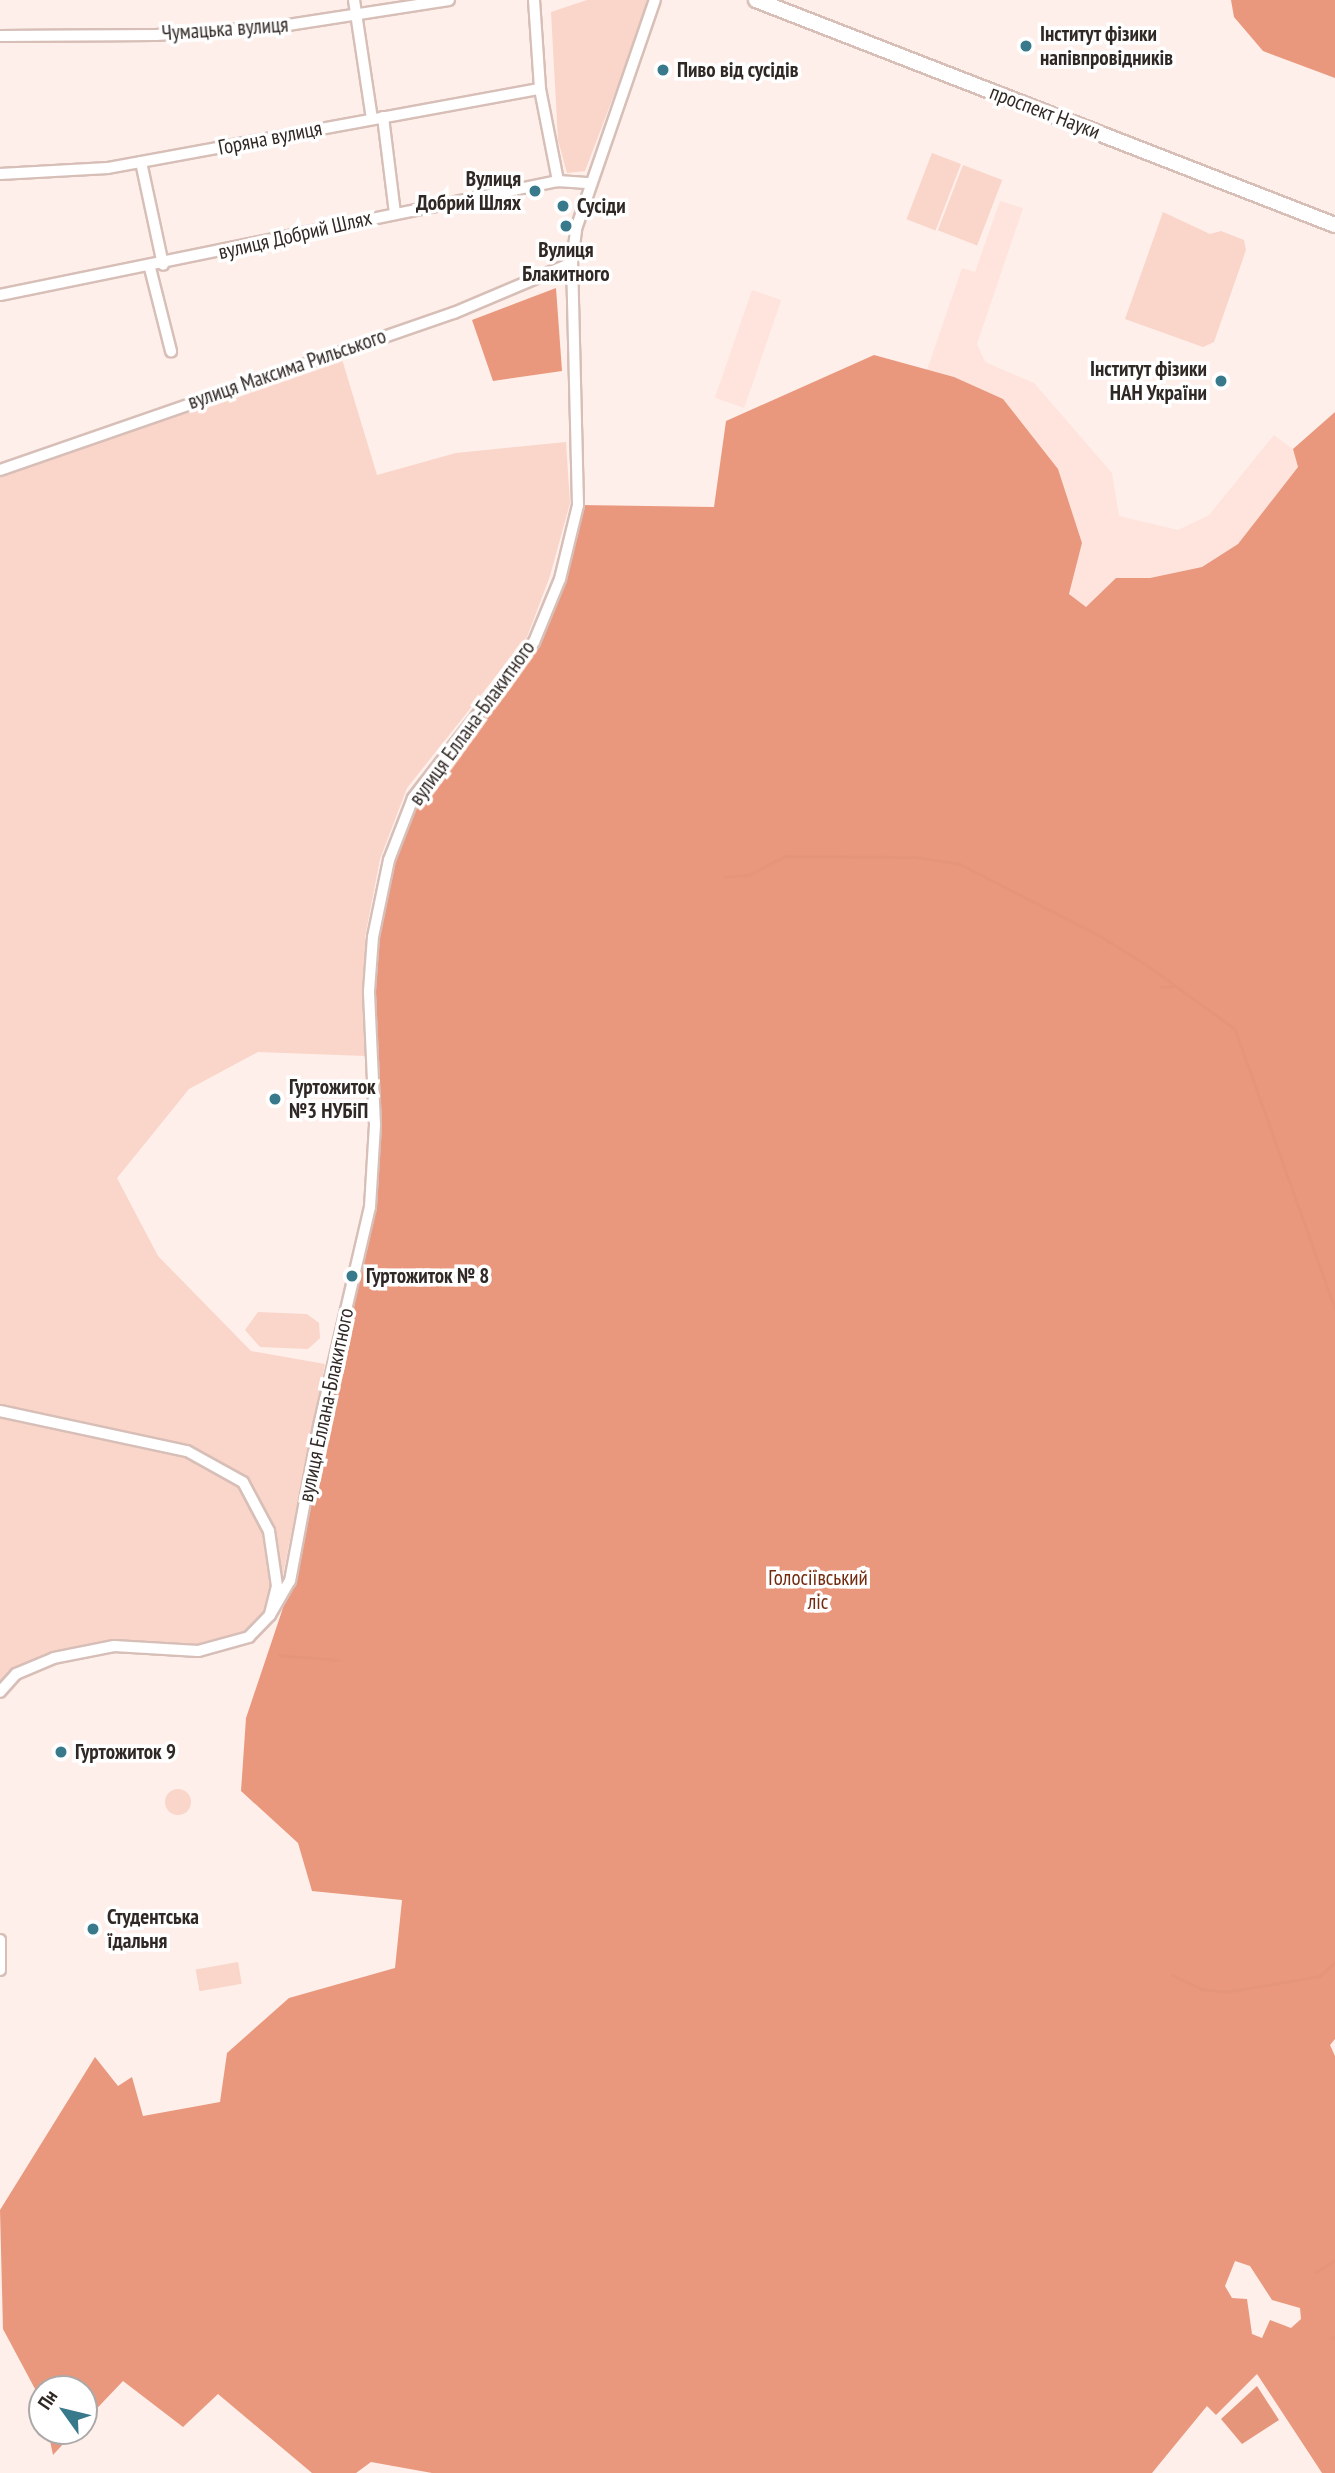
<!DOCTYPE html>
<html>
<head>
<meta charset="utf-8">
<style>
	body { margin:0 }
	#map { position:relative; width:1335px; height:2473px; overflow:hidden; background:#feefea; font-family:"PT Sans Narrow",sans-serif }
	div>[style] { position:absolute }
	.built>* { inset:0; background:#fee4dc; transform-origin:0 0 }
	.green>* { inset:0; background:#fad5c9; transform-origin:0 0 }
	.round { border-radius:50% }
	.forest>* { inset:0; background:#e9987d }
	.water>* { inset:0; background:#e5957a }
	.stream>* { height:2.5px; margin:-1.25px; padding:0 1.25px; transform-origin:1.25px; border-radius:1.25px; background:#e5957a }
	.roads { filter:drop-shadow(2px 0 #d7bfb8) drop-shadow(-2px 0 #d7bfb8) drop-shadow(0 2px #d7bfb8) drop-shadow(0 -2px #d7bfb8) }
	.minor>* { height:10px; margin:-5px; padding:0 5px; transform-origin:5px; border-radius:5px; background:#fff }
	.major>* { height:14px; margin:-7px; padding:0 7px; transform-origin:7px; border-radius:7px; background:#fff }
	.dots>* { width:19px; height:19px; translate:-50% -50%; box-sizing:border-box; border:4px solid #fff; border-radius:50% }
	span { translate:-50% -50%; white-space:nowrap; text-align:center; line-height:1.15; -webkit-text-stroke:7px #fff; paint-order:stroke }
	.street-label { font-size:21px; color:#302825 }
	.poi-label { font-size:21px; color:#302825; font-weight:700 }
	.left { translate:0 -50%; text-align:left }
	.right { translate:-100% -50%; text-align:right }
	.park-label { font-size:21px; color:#732b10 }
	.north { position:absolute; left:28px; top:2375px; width:70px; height:70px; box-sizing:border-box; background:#fff; border:2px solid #aca9a8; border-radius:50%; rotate:304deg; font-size:19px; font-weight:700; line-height:28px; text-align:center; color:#302825 }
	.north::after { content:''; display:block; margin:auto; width:24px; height:32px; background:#38798b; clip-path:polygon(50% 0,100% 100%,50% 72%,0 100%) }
</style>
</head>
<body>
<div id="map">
	<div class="built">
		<i style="clip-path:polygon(1000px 201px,1023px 208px,977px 344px,985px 362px,1034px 383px,1112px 473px,1119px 516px,1178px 530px,1209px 515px,1274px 435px,1293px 449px,1298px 467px,1238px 544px,1202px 567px,1150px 578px,1116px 578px,1086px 607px,1069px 594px,1082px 543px,954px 377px,927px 370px,962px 268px,975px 272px)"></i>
		<i style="left:752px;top:290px;width:31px;height:114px;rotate:19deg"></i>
	</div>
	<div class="green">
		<i style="clip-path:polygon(587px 0,650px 0,585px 171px,567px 173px,558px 140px,551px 12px)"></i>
		<i style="left:932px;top:153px;width:31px;height:71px;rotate:21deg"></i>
		<i style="left:963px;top:165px;width:42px;height:70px;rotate:21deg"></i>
		<i style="clip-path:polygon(1163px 212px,1210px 234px,1221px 231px,1244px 240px,1246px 250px,1214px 342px,1203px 347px,1125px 319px)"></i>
		<i style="clip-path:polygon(341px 356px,377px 475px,456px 453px,566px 442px,570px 503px,550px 576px,527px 637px,407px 788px,380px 859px,365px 937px,365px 1056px,258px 1052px,189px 1089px,117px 1178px,158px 1256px,251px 1351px,325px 1364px,279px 1595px,248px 1634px,198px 1646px,53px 1653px,0 1686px,0 474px)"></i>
		<i style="clip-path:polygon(258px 1312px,307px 1314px,319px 1323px,320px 1338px,308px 1349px,260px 1347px,245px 1330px)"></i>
		<i class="round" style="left:165px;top:1789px;width:26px;height:26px"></i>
		<i style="left:238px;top:1962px;width:22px;height:43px;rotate:80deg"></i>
	</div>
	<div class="forest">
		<i style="clip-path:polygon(1231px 0,1335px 0,1335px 78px,1263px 51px,1234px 17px)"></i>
		<i style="clip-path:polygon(556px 288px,562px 371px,493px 381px,472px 320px)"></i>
		<i style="clip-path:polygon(evenodd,874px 355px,954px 377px,1003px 399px,1058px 469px,1082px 543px,1069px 594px,1086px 607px,1116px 578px,1150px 578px,1202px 567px,1238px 544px,1298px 467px,1293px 449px,1335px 412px,1335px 2039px,1330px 2045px,1335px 2056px,1335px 2473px,1322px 2473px,1257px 2374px,1216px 2415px,1207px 2406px,1152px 2473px,432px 2473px,371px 2462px,356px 2473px,312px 2473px,218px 2394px,183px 2427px,123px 2381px,84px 2422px,84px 2389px,42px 2389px,42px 2402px,3px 2329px,0 2210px,95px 2057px,118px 2086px,132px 2077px,143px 2116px,220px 2102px,227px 2053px,289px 1998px,395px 1968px,402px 1900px,312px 1891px,298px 1843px,241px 1791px,246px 1718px,292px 1581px,374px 1207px,376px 938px,393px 861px,415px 799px,536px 644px,580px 505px,714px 507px,726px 421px,874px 355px,1235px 2261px,1250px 2266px,1272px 2300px,1300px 2308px,1301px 2319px,1291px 2328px,1270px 2320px,1262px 2338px,1252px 2334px,1247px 2299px,1232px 2298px,1225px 2286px,1235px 2261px)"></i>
		<i style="clip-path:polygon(48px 2431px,75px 2431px,53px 2455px)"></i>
	</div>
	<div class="water">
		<i style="clip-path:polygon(1257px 2386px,1279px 2420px,1242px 2444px,1221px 2419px)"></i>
	</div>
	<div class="stream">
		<i style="left:724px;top:877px;width:25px;rotate:-5deg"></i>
		<i style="left:749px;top:875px;width:41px;rotate:-27.8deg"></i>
		<i style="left:785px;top:856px;width:130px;rotate:0.4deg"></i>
		<i style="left:915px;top:857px;width:46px;rotate:8.8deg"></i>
		<i style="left:960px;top:864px;width:154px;rotate:27.1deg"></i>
		<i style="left:1097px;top:934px;width:62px;rotate:31.9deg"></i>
		<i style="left:1150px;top:967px;width:105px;rotate:36.1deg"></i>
		<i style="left:1235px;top:1029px;width:297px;rotate:70.3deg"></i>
		<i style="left:1160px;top:987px;width:12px;rotate:-5deg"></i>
		<i style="left:279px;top:1655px;width:60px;rotate:4.8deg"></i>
		<i style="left:1172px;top:1975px;width:33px;rotate:25deg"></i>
		<i style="left:1202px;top:1989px;width:24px;rotate:7deg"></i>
		<i style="left:1226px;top:1992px;width:95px;rotate:-9.7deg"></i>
		<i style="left:1320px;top:1976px;width:21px;rotate:-43deg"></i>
		<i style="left:1316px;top:2272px;width:22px;rotate:-32deg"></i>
		<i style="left:1332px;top:2338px;width:3px;rotate:-18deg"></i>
	</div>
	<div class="roads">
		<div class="minor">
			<i style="left:354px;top:0;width:120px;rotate:81.4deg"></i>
			<i style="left:534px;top:0;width:89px;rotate:86.1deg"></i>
			<i style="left:540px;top:89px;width:94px;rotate:78.9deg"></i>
			<i style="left:0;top:36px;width:156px;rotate:-0.4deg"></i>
			<i style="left:156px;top:35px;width:119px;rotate:-3.8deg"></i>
			<i style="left:275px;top:27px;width:176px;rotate:-8.8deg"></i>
			<i style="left:383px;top:117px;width:97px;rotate:82.9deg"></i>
			<i style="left:141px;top:162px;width:105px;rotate:77.9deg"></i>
			<i style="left:0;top:174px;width:108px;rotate:-3.2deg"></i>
			<i style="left:108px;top:168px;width:439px;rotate:-10.4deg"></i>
			<i style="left:150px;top:268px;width:86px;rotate:75.8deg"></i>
			<i style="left:0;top:295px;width:570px;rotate:-11.55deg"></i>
			<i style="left:558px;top:181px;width:32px;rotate:4deg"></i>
			<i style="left:0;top:470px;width:480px;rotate:-19.1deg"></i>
			<i style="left:454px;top:313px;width:128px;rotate:-23deg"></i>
			<i style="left:0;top:1411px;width:191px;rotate:12.1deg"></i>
			<i style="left:187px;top:1451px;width:64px;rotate:29deg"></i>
			<i style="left:243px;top:1482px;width:55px;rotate:62deg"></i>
			<i style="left:269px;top:1531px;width:56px;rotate:81.7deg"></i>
			<i style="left:277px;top:1586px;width:30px;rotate:104deg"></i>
			<i style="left:270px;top:1615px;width:30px;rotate:134deg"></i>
			<i style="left:249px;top:1637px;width:53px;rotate:164.6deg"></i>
			<i style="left:198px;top:1651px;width:84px;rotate:-176.6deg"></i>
			<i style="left:114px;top:1646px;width:61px;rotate:168.7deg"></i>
			<i style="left:54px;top:1658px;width:41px;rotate:157.2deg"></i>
			<i style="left:16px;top:1674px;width:24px;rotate:132deg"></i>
			<i style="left:270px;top:1615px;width:39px;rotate:-60deg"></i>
			<i style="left:290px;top:1581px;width:158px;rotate:-79.4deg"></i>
			<i style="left:319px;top:1426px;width:225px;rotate:-76.9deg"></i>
			<i style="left:370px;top:1207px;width:82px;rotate:-86.5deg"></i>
			<i style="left:375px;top:1125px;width:134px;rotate:-92.6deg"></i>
			<i style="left:369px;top:991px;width:54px;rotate:-85.8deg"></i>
			<i style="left:373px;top:937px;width:79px;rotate:-78.3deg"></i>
			<i style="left:389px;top:860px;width:66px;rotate:-68.8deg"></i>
			<i style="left:413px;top:798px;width:197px;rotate:-52.2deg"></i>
			<i style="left:534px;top:642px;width:68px;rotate:-67.6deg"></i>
			<i style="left:560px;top:579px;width:76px;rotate:-76.3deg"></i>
			<i style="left:578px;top:505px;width:242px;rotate:-91.4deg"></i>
			<i style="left:572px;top:263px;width:34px;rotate:-83deg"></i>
			<i style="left:576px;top:229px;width:242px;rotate:-71deg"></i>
			<i style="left:0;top:1940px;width:30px;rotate:90deg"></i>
		</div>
		<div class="major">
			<i style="left:756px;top:0;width:621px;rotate:21.24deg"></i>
		</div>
	</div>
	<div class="dots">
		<i style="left:1026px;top:46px;background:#38798b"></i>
		<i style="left:663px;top:70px;background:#38798b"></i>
		<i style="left:535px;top:191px;background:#38798b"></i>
		<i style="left:563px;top:206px;background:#38798b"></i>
		<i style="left:566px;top:226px;background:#38798b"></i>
		<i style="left:1221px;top:381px;background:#38798b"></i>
		<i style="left:275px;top:1099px;background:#38798b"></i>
		<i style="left:352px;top:1276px;background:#38798b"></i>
		<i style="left:61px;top:1752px;background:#38798b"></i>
		<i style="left:93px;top:1929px;background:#38798b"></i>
	</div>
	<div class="street-label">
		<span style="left:225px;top:29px;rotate:-4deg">Чумацька вулиця</span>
		<span style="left:1045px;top:112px;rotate:21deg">проспект Науки</span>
		<span style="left:270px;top:138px;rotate:-11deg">Горяна вулиця</span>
		<span style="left:295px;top:235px;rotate:-13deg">вулиця Добрий Шлях</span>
		<span style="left:287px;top:369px;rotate:-19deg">вулиця Максима Рильського</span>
		<span style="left:472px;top:723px;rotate:-54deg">вулиця Еллана-Блакитного</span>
		<span style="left:326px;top:1405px;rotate:-78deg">вулиця Еллана-Блакитного</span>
	</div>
	<div class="poi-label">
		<span class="left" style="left:1040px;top:46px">Інститут фізики<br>напівпровідників</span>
		<span class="left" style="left:677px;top:70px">Пиво від сусідів</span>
		<span class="right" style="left:521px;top:191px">Вулиця<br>Добрий Шлях</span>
		<span class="left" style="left:577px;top:206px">Сусіди</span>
		<span style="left:566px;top:262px">Вулиця<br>Блакитного</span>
		<span class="right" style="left:1207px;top:381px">Інститут фізики<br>НАН України</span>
		<span class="left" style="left:289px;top:1099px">Гуртожиток<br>№3 НУБіП</span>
		<span class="left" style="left:366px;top:1276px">Гуртожиток № 8</span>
		<span class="left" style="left:75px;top:1752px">Гуртожиток 9</span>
		<span class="left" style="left:107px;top:1929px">Студентська<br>їдальня</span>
	</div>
	<div class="park-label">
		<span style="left:818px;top:1590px">Голосіївський<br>ліс</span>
	</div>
	<div class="north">Пн</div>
</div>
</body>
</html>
